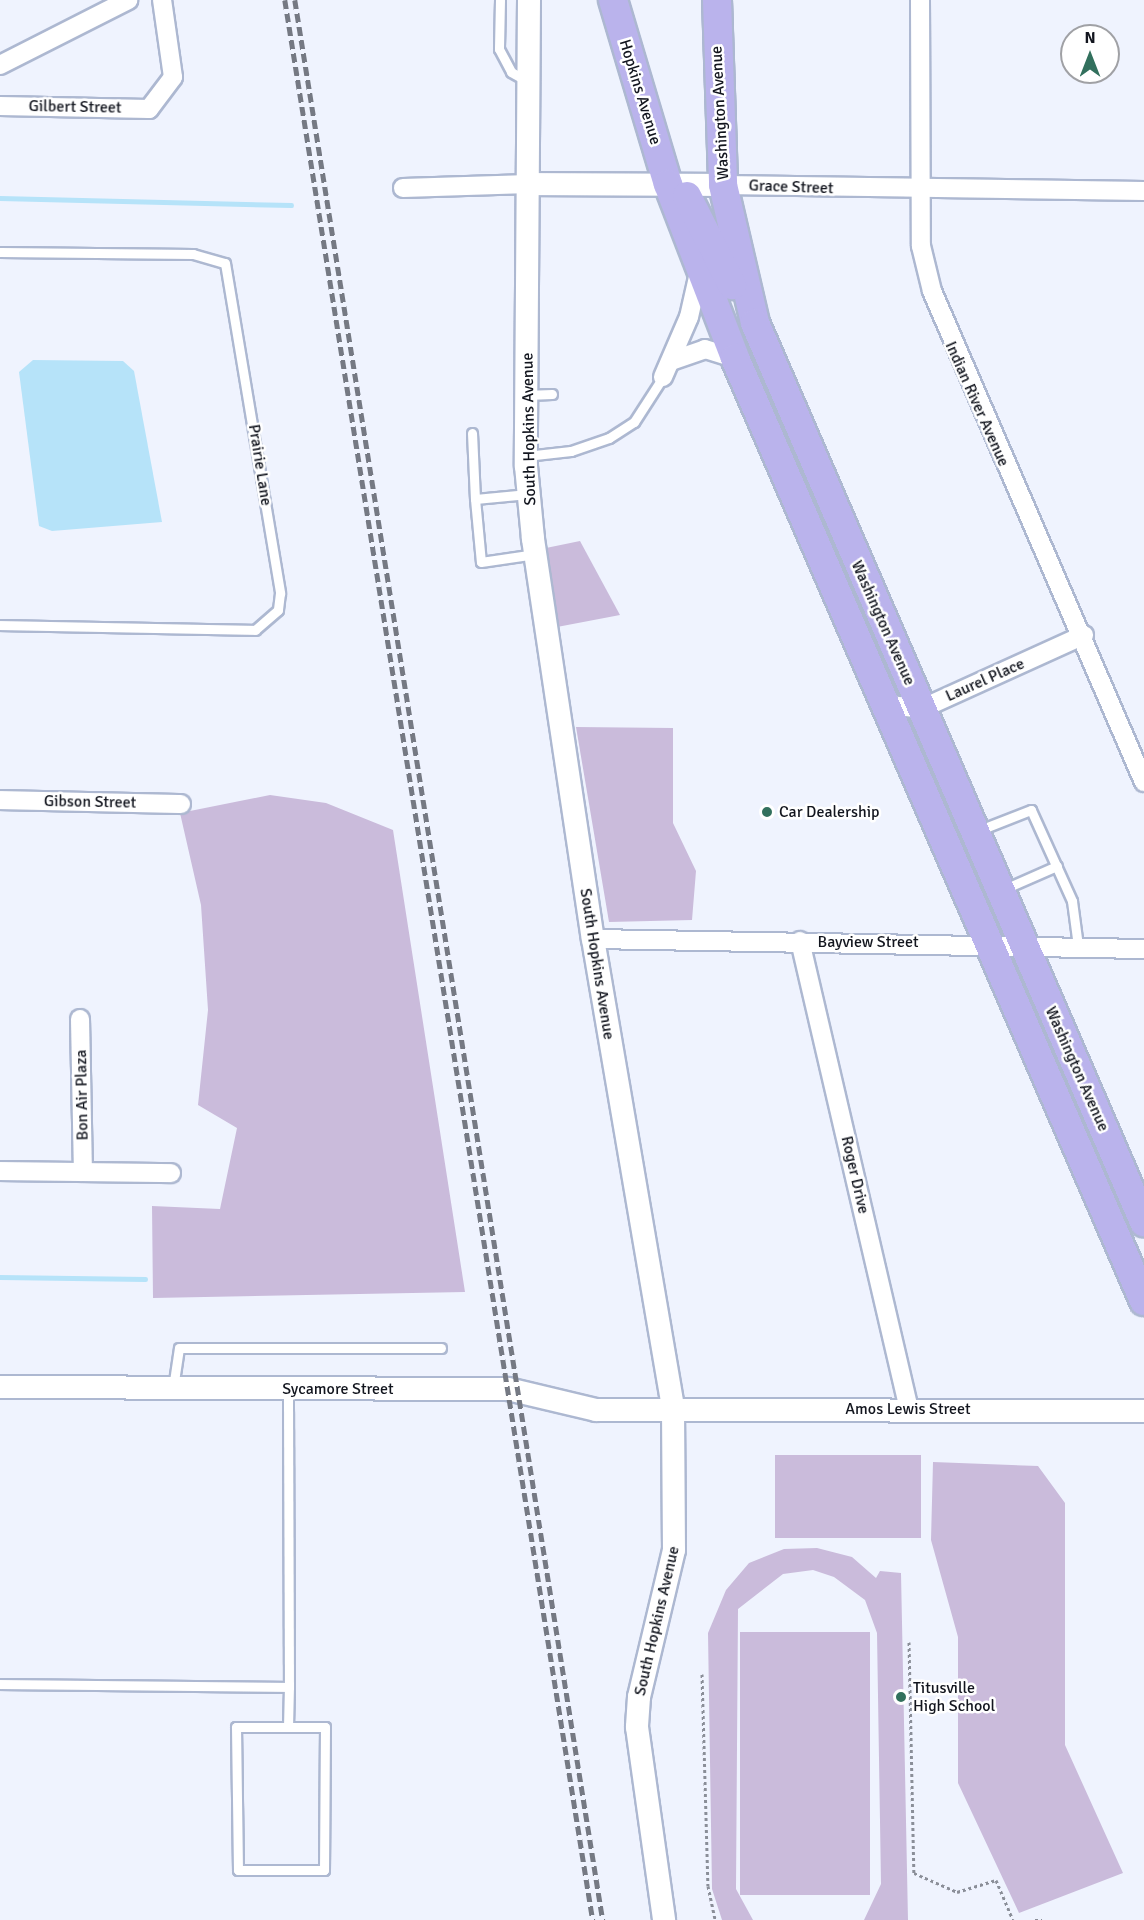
<!DOCTYPE html>
<html>
<head>
<meta charset="utf-8">
<style>
	body { margin:0 }
	#map { position:relative; width:1144px; height:1920px; overflow:hidden; background:#eff3fe; font-family:Signika,sans-serif }
	div>[style] { position:absolute }
	.green>* { inset:0; background:#cabbdb; transform-origin:0 0 }
	.water>* { inset:0; background:#b6e3f9 }
	.stream>* { height:4.5px; margin:-2.25px; padding:0 2.25px; transform-origin:2.25px; border-radius:2.25px; background:#b6e3f9 }
	.path>* { height:3px; margin-top:-1.5px; transform-origin:0; background:repeating-linear-gradient(90deg,#8a8e98 0 3px,transparent 0 6px) }
	.roads { filter:drop-shadow(2px 0 #adb8d1) drop-shadow(-2px 0 #adb8d1) drop-shadow(0 2px #adb8d1) drop-shadow(0 -2px #adb8d1) }
	.service>* { height:9px; margin:-4.5px; padding:0 4.5px; transform-origin:4.5px; border-radius:4.5px; background:#fff }
	.minor>* { height:18px; margin:-9px; padding:0 9px; transform-origin:9px; border-radius:9px; background:#fff }
	.tertiary>* { height:22px; margin:-11px; padding:0 11px; transform-origin:11px; border-radius:11px; background:#fff }
	.primary>* { height:28px; margin:-14px; padding:0 14px; transform-origin:14px; border-radius:14px; background:#bab3ec }
	.rail>* { height:4.5px; margin-top:-2.25px; transform-origin:0; background:repeating-linear-gradient(90deg,#757983 0 9px,transparent 0 13.5px) }
	.dots>* { width:16px; height:16px; translate:-50% -50%; box-sizing:border-box; border:3px solid #fff; border-radius:50% }
	span { translate:-50% -50%; white-space:nowrap; text-align:center; line-height:1.15; -webkit-text-stroke:5px #fff; paint-order:stroke }
	.street-label { font-size:16px; color:#12151e }
	.poi-label { font-size:16px; color:#12151e }
	.left { translate:0 -50%; text-align:left }
	.north { position:absolute; left:1060px; top:24px; width:60px; height:60px; box-sizing:border-box; background:#fff; border:2px solid #a0a1a5; border-radius:50%; rotate:0deg; font-size:16px; font-weight:700; line-height:24px; text-align:center; color:#12151e }
	.north::after { content:''; display:block; margin:auto; width:21px; height:27px; background:#32705d; clip-path:polygon(50% 0,100% 100%,50% 72%,0 100%) }
</style>
</head>
<body>
<div id="map">
	<div class="green">
		<i style="clip-path:polygon(580px 541px,620px 615px,557px 627px,546px 548px)"></i>
		<i style="clip-path:polygon(576px 727px,673px 728px,673px 823px,696px 871px,692px 920px,609px 922px)"></i>
		<i style="clip-path:polygon(270px 795px,326px 803px,393px 830px,465px 1292px,153px 1298px,152px 1206px,220px 1209px,237px 1128px,198px 1105px,208px 1010px,201px 905px,180px 813px)"></i>
		<i style="left:775px;top:1455px;width:146px;height:83px"></i>
		<i style="clip-path:polygon(933px 1462px,1038px 1466px,1065px 1503px,1065px 1745px,1123px 1873px,1019px 1913px,958px 1783px,958px 1637px,931px 1540px)"></i>
		<i style="clip-path:polygon(817px 1548px,852px 1557px,876px 1578px,880px 1571px,901px 1573px,908px 1920px,864px 1920px,881px 1884px,877px 1633px,865px 1600px,834px 1577px,813px 1570px,783px 1574px,738px 1609px,736px 1889px,753px 1920px,722px 1920px,712px 1889px,708px 1633px,726px 1590px,749px 1563px,784px 1549px)"></i>
		<i style="left:740px;top:1632px;width:130px;height:263px"></i>
	</div>
	<div class="water">
		<i style="clip-path:polygon(33px 360px,123px 361px,134px 371px,162px 522px,52px 531px,39px 526px,19px 372px)"></i>
	</div>
	<div class="stream">
		<i style="left:0;top:198px;width:291px;rotate:1.4deg"></i>
		<i style="left:0;top:1277px;width:145px;rotate:0.8deg"></i>
	</div>
	<div class="path">
		<i style="left:909px;top:1642px;width:231px;rotate:88.8deg"></i>
		<i style="left:914px;top:1873px;width:47px;rotate:23.8deg"></i>
		<i style="left:957px;top:1892px;width:41px;rotate:-17.1deg"></i>
		<i style="left:996px;top:1880px;width:43px;rotate:67deg"></i>
		<i style="left:702px;top:1674px;width:212px;rotate:88.4deg"></i>
		<i style="left:708px;top:1886px;width:35px;rotate:78deg"></i>
		<i style="left:1035px;top:1920px;width:7px"></i>
	</div>
	<div class="roads">
		<div class="service">
			<i style="left:500px;top:0;width:49px;rotate:91.2deg"></i>
			<i style="left:499px;top:49px;width:26px;rotate:62deg"></i>
			<i style="left:511px;top:72px;width:18px;rotate:29deg"></i>
			<i style="left:0;top:252px;width:193px;rotate:0.6deg"></i>
			<i style="left:193px;top:254px;width:33px;rotate:16deg"></i>
			<i style="left:225px;top:263px;width:335px;rotate:80.5deg"></i>
			<i style="left:280px;top:593px;width:17px;rotate:97deg"></i>
			<i style="left:278px;top:610px;width:30px;rotate:139deg"></i>
			<i style="left:255px;top:630px;width:255px;rotate:-178.9deg"></i>
			<i style="left:526px;top:395px;width:26px;rotate:-2deg"></i>
			<i style="left:472px;top:433px;width:66px;rotate:87.4deg"></i>
			<i style="left:526px;top:456px;width:45px;rotate:-6.3deg"></i>
			<i style="left:571px;top:451px;width:40px;rotate:-18.9deg"></i>
			<i style="left:609px;top:438px;width:30px;rotate:-33deg"></i>
			<i style="left:634px;top:422px;width:54px;rotate:-57.2deg"></i>
			<i style="left:528px;top:494px;width:53px;rotate:174.6deg"></i>
			<i style="left:475px;top:499px;width:63px;rotate:84.6deg"></i>
			<i style="left:481px;top:562px;width:55px;rotate:-8.4deg"></i>
			<i style="left:977px;top:831px;width:58px;rotate:-21.3deg"></i>
			<i style="left:1031px;top:810px;width:100px;rotate:65.7deg"></i>
			<i style="left:1072px;top:901px;width:45px;rotate:82.4deg"></i>
			<i style="left:1002px;top:890px;width:60px;rotate:-23.6deg"></i>
			<i style="left:173px;top:1388px;width:40px;rotate:-81.5deg"></i>
			<i style="left:179px;top:1348px;width:262px"></i>
			<i style="left:0;top:1684px;width:289px;rotate:0.6deg"></i>
			<i style="left:289px;top:1687px;width:298px;rotate:-90.2deg"></i>
			<i style="left:288px;top:1727px;width:37px"></i>
			<i style="left:325px;top:1727px;width:143px;rotate:90.4deg"></i>
			<i style="left:324px;top:1870px;width:86px;rotate:180deg"></i>
			<i style="left:238px;top:1870px;width:143px;rotate:-90.8deg"></i>
			<i style="left:236px;top:1727px;width:52px"></i>
			<i style="left:288px;top:1727px;width:40px;rotate:-88.6deg"></i>
		</div>
		<div class="minor">
			<i style="left:920px;top:0;width:246px;rotate:89.8deg"></i>
			<i style="left:921px;top:246px;width:46px;rotate:76.3deg"></i>
			<i style="left:932px;top:291px;width:535px;rotate:66.65deg"></i>
			<i style="left:0;top:65px;width:144px;rotate:-26.9deg"></i>
			<i style="left:0;top:106px;width:149px;rotate:1.2deg"></i>
			<i style="left:149px;top:109px;width:40px;rotate:-53deg"></i>
			<i style="left:173px;top:77px;width:78px;rotate:-98.1deg"></i>
			<i style="left:723px;top:185px;width:421px;rotate:0.8deg"></i>
			<i style="left:403px;top:188px;width:126px;rotate:-1.8deg"></i>
			<i style="left:671px;top:361px;width:36px;rotate:-19deg"></i>
			<i style="left:705px;top:349px;width:31px;rotate:17deg"></i>
			<i style="left:663px;top:377px;width:65px;rotate:-66.6deg"></i>
			<i style="left:689px;top:317px;width:45px;rotate:-77.2deg"></i>
			<i style="left:882px;top:704px;width:39px;rotate:7deg"></i>
			<i style="left:921px;top:709px;width:179px;rotate:-24.4deg"></i>
			<i style="left:0;top:800px;width:181px;rotate:1.3deg"></i>
			<i style="left:593px;top:939px;width:551px;rotate:1.04deg"></i>
			<i style="left:800px;top:941px;width:481px;rotate:76.9deg"></i>
			<i style="left:80px;top:1019px;width:153px;rotate:88.9deg"></i>
			<i style="left:0;top:1171px;width:171px;rotate:0.7deg"></i>
		</div>
		<div class="tertiary">
			<i style="left:529px;top:0;width:466px;rotate:90.4deg"></i>
			<i style="left:526px;top:466px;width:73px;rotate:84.5deg"></i>
			<i style="left:533px;top:539px;width:404px;rotate:81.5deg"></i>
			<i style="left:593px;top:939px;width:476px;rotate:80.3deg"></i>
			<i style="left:673px;top:1408px;width:142px;rotate:89.6deg"></i>
			<i style="left:674px;top:1550px;width:151px;rotate:103.4deg"></i>
			<i style="left:639px;top:1697px;width:30px;rotate:94deg"></i>
			<i style="left:637px;top:1727px;width:195px;rotate:82deg"></i>
			<i style="left:529px;top:184px;width:194px;rotate:0.3deg"></i>
			<i style="left:0;top:1387px;width:508px;rotate:0.23deg"></i>
			<i style="left:508px;top:1389px;width:90px;rotate:13.4deg"></i>
			<i style="left:596px;top:1410px;width:548px;rotate:0.1deg"></i>
		</div>
		<div class="primary">
			<i style="left:613px;top:0;width:192px;rotate:73.4deg"></i>
			<i style="left:668px;top:184px;width:186px;rotate:68.9deg"></i>
			<i style="left:735px;top:358px;width:1028px;rotate:66.55deg"></i>
			<i style="left:717px;top:0;width:185px;rotate:88.1deg"></i>
			<i style="left:723px;top:185px;width:142px;rotate:76.9deg"></i>
			<i style="left:755px;top:323px;width:980px;rotate:66.6deg"></i>
			<i style="left:687px;top:196px;width:100px;rotate:63.2deg"></i>
		</div>
	</div>
	<div class="rail">
		<i style="left:285px;top:0;width:1945px;rotate:80.89deg"></i>
		<i style="left:295px;top:0;width:1945px;rotate:80.89deg"></i>
	</div>
	<div class="dots">
		<i style="left:767px;top:812px;background:#32705d"></i>
		<i style="left:901px;top:1697px;background:#32705d"></i>
	</div>
	<div class="street-label">
		<span style="left:640px;top:92px;rotate:73deg">Hopkins Avenue</span>
		<span style="left:75px;top:107px;rotate:1deg">Gilbert Street</span>
		<span style="left:720px;top:113px;rotate:-93deg">Washington Avenue</span>
		<span style="left:791px;top:187px;rotate:2deg">Grace Street</span>
		<span style="left:977px;top:404px;rotate:66deg">Indian River Avenue</span>
		<span style="left:529px;top:429px;rotate:-91deg">South Hopkins Avenue</span>
		<span style="left:260px;top:465px;rotate:81deg">Prairie Lane</span>
		<span style="left:883px;top:623px;rotate:66deg">Washington Avenue</span>
		<span style="left:985px;top:680px;rotate:-24deg">Laurel Place</span>
		<span style="left:90px;top:802px;rotate:1deg">Gibson Street</span>
		<span style="left:868px;top:942px">Bayview Street</span>
		<span style="left:597px;top:964px;rotate:81deg">South Hopkins Avenue</span>
		<span style="left:1077px;top:1069px;rotate:66deg">Washington Avenue</span>
		<span style="left:82px;top:1095px;rotate:-91deg">Bon Air Plaza</span>
		<span style="left:855px;top:1175px;rotate:77deg">Roger Drive</span>
		<span style="left:338px;top:1389px">Sycamore Street</span>
		<span style="left:908px;top:1409px">Amos Lewis Street</span>
		<span style="left:657px;top:1621px;rotate:-77deg">South Hopkins Avenue</span>
	</div>
	<div class="poi-label">
		<span class="left" style="left:779px;top:812px">Car Dealership</span>
		<span class="left" style="left:913px;top:1697px">Titusville<br>High School</span>
	</div>
	<div class="north">N</div>
</div>
</body>
</html>
